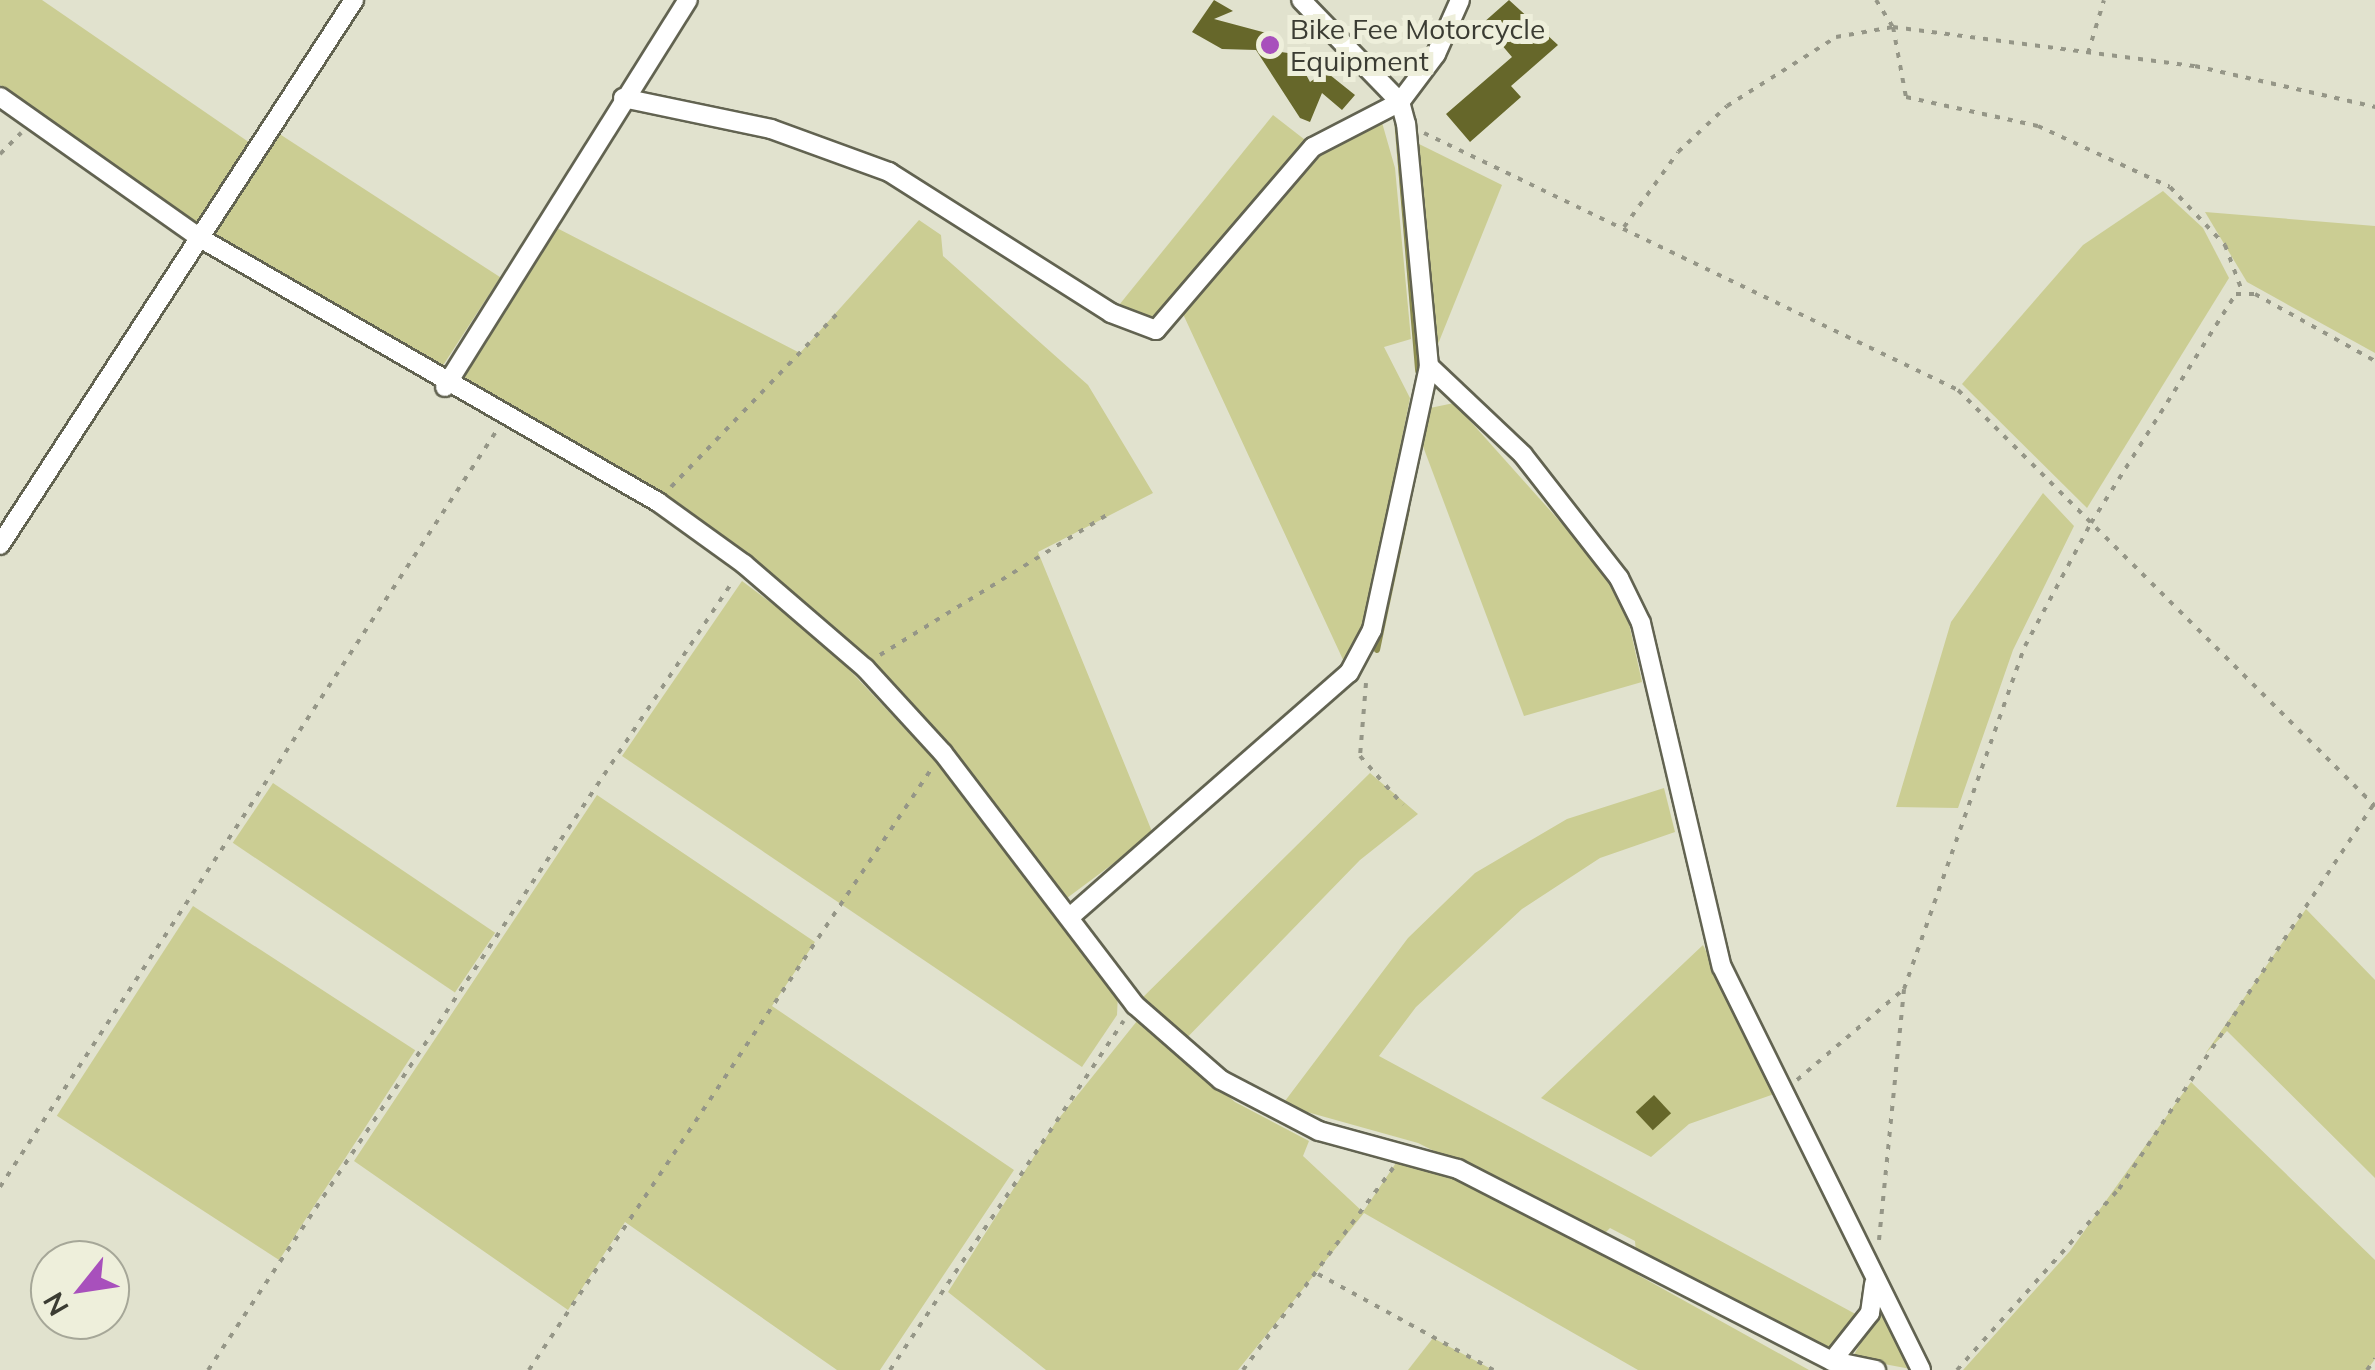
<!DOCTYPE html>
<html>
<head>
<meta charset="utf-8">
<style>
	body { margin:0 }
	#map { position:relative; width:2375px; height:1370px; overflow:hidden; background:#e1e2ce; font-family:Mulish,sans-serif }
	div>[style] { position:absolute }
	.green>* { inset:0; background:#cbcd93; transform-origin:0 0 }
	.stream>* { height:6px; margin:-3px; padding:0 3px; transform-origin:3px; border-radius:3px; background:#8c8d50 }
	.building>* { inset:0; background:#66672a; transform-origin:0 0 }
	.path>* { height:4px; margin-top:-2px; transform-origin:0; background:repeating-linear-gradient(90deg,#959687 0 5px,transparent 0 13px) }
	.roads { filter:drop-shadow(2px 0 #626351) drop-shadow(-2px 0 #626351) drop-shadow(0 2px #626351) drop-shadow(0 -2px #626351) }
	.street>* { height:18px; margin:-9px; padding:0 9px; transform-origin:9px; border-radius:9px; background:#fff }
	.dots>* { width:28px; height:28px; translate:-50% -50%; box-sizing:border-box; border:5px solid #eeefdb; border-radius:50% }
	span { translate:-50% -50%; white-space:nowrap; text-align:center; line-height:1.15; -webkit-text-stroke:10px #eeefdb; paint-order:stroke }
	.poi-label { font-size:28px; color:#3b3c33 }
	.left { translate:0 -50%; text-align:left }
	.north { position:absolute; left:30px; top:1240px; width:100px; height:100px; box-sizing:border-box; background:#eeefdb; border:2px solid #a6a798; border-radius:50%; rotate:240deg; font-size:28px; font-weight:700; line-height:40px; text-align:center; color:#3b3c33 }
	.north::after { content:''; display:block; margin:auto; width:35px; height:45px; background:#a850bc; clip-path:polygon(50% 0,100% 100%,50% 72%,0 100%) }
</style>
</head>
<body>
<div id="map">
	<div class="green">
		<i style="clip-path:polygon(0 0,42px 0,253px 145px,197px 224px,0 85px)"></i>
		<i style="clip-path:polygon(1273px 115px,1309px 143px,1159px 318px,1145px 325px,1115px 310px)"></i>
		<i style="clip-path:polygon(1381px 119px,1395px 168px,1411px 339px,1384px 347px,1410px 398px,1362px 639px,1345px 664px,1183px 314px,1315px 152px)"></i>
		<i style="left:278px;top:133px;width:265px;height:121px;rotate:33deg"></i>
		<i style="clip-path:polygon(1417px 143px,1502px 185px,1434px 354px)"></i>
		<i style="clip-path:polygon(2163px 191px,2203px 228px,2229px 278px,2087px 508px,1962px 384px,2083px 245px)"></i>
		<i style="clip-path:polygon(2205px 212px,2375px 226px,2375px 353px,2247px 282px)"></i>
		<i style="clip-path:polygon(919px 220px,941px 235px,943px 256px,1088px 385px,1153px 493px,1038px 552px,1153px 834px,1067px 898px,882px 674px,725px 539px,459px 384px,551px 225px,800px 353px)"></i>
		<i style="clip-path:polygon(1454px 403px,1598px 564px,1628px 619px,1642px 682px,1524px 716px,1421px 441px,1430px 408px)"></i>
		<i style="clip-path:polygon(2043px 493px,2074px 526px,2013px 650px,1958px 808px,1896px 807px,1951px 622px)"></i>
		<i style="clip-path:polygon(742px 581px,823px 642px,944px 770px,1118px 993px,1117px 1015px,1082px 1067px,622px 756px)"></i>
		<i style="clip-path:polygon(1370px 773px,1418px 814px,1360px 860px,1176px 1049px,1135px 1005px)"></i>
		<i style="left:273px;top:783px;width:268px;height:72px;rotate:34deg"></i>
		<i style="clip-path:polygon(1664px 788px,1675px 832px,1600px 858px,1522px 909px,1416px 1007px,1379px 1056px,1861px 1317px,1831px 1353px,1636px 1254px,1635px 1241px,1610px 1228px,1603px 1235px,1418px 1143px,1282px 1105px,1408px 938px,1475px 873px,1567px 819px)"></i>
		<i style="clip-path:polygon(597px 795px,815px 942px,772px 1006px,1014px 1170px,880px 1370px,837px 1370px,625px 1222px,568px 1310px,354px 1161px)"></i>
		<i style="left:193px;top:906px;width:265px;height:250px;rotate:33deg"></i>
		<i style="clip-path:polygon(2306px 909px,2375px 980px,2375px 1178px,2227px 1031px,2205px 1054px)"></i>
		<i style="clip-path:polygon(1703px 945px,1777px 1093px,1689px 1124px,1651px 1157px,1541px 1098px)"></i>
		<i style="clip-path:polygon(1137px 1021px,1235px 1102px,1309px 1141px,1303px 1156px,1363px 1212px,1404px 1151px,1644px 1263px,1638px 1275px,1809px 1370px,1638px 1370px,1364px 1213px,1238px 1370px,1046px 1370px,948px 1292px,1056px 1122px)"></i>
		<i style="clip-path:polygon(2191px 1082px,2375px 1260px,2375px 1359px,2367px 1370px,1963px 1370px,2070px 1251px)"></i>
		<i style="clip-path:polygon(1882px 1307px,1916px 1370px,1852px 1358px)"></i>
		<i style="clip-path:polygon(1433px 1338px,1493px 1370px,1408px 1370px)"></i>
	</div>
	<div class="stream">
		<i style="left:1397px;top:119px;width:253px;rotate:85.2deg"></i>
		<i style="left:1377px;top:650px;width:144px;rotate:-78deg"></i>
	</div>
	<div class="building">
		<i style="clip-path:polygon(1214px 0,1233px 11px,1214px 19px,1281px 37px,1274px 51px,1295px 54px,1310px 82px,1335px 65px,1330px 75px,1355px 95px,1342px 110px,1322px 93px,1310px 122px,1300px 118px,1256px 50px,1222px 49px,1192px 32px)"></i>
		<i style="clip-path:polygon(1509px 0,1558px 45px,1511px 86px,1521px 97px,1470px 142px,1446px 114px,1512px 57px,1483px 23px)"></i>
		<i style="left:1654px;top:1095px;width:25px;height:25px;rotate:47deg"></i>
	</div>
	<div class="path">
		<i style="left:1876px;top:0;width:32px;rotate:58deg"></i>
		<i style="left:1893px;top:27px;width:71px;rotate:79.5deg"></i>
		<i style="left:1906px;top:97px;width:135px;rotate:12.4deg"></i>
		<i style="left:2038px;top:126px;width:145px;rotate:24.8deg"></i>
		<i style="left:2170px;top:187px;width:80px;rotate:46.5deg"></i>
		<i style="left:2225px;top:245px;width:49px;rotate:69.7deg"></i>
		<i style="left:2088px;top:53px;width:55px;rotate:-73.2deg"></i>
		<i style="left:1424px;top:133px;width:593px;rotate:25.7deg"></i>
		<i style="left:1958px;top:390px;width:589px;rotate:44.93deg"></i>
		<i style="left:0;top:154px;width:30px;rotate:-45deg"></i>
		<i style="left:1624px;top:227px;width:92px;rotate:-54.2deg"></i>
		<i style="left:1678px;top:152px;width:67px;rotate:-43.2deg"></i>
		<i style="left:1727px;top:106px;width:129px;rotate:-32.3deg"></i>
		<i style="left:1836px;top:37px;width:58px;rotate:-10deg"></i>
		<i style="left:1893px;top:27px;width:305px;rotate:7.4deg"></i>
		<i style="left:2195px;top:66px;width:185px;rotate:12.8deg"></i>
		<i style="left:671px;top:487px;width:243px;rotate:-46.2deg"></i>
		<i style="left:880px;top:655px;width:267px;rotate:-31.7deg"></i>
		<i style="left:1366px;top:683px;width:73px;rotate:94.7deg"></i>
		<i style="left:1360px;top:756px;width:65px;rotate:48.7deg"></i>
		<i style="left:1797px;top:1080px;width:140px;rotate:-40.4deg"></i>
		<i style="left:0;top:1187px;width:906px;rotate:-56.71deg"></i>
		<i style="left:1879px;top:1240px;width:252px;rotate:-84.3deg"></i>
		<i style="left:1904px;top:989px;width:364px;rotate:-70.6deg"></i>
		<i style="left:2025px;top:646px;width:140px;rotate:-61.8deg"></i>
		<i style="left:2091px;top:523px;width:271px;rotate:-57.7deg"></i>
		<i style="left:2236px;top:294px;width:19px"></i>
		<i style="left:2255px;top:294px;width:137px;rotate:29.2deg"></i>
		<i style="left:1318px;top:1274px;width:200px;rotate:28.7deg"></i>
		<i style="left:208px;top:1370px;width:948px;rotate:-56.36deg"></i>
		<i style="left:529px;top:1370px;width:724px;rotate:-56.2deg"></i>
		<i style="left:890px;top:1370px;width:420px;rotate:-56.2deg"></i>
		<i style="left:1243px;top:1370px;width:252px;rotate:-53.4deg"></i>
		<i style="left:1957px;top:1370px;width:243px;rotate:-48.2deg"></i>
		<i style="left:2119px;top:1189px;width:462px;rotate:-56.5deg"></i>
		<i style="left:2367px;top:1370px;width:14px;rotate:-54deg"></i>
	</div>
	<div class="roads">
		<div class="street">
			<i style="left:0;top:97px;width:245px;rotate:35.2deg"></i>
			<i style="left:200px;top:238px;width:529px;rotate:29.96deg"></i>
			<i style="left:658px;top:502px;width:106px;rotate:35.8deg"></i>
			<i style="left:744px;top:564px;width:160px;rotate:40.7deg"></i>
			<i style="left:865px;top:668px;width:115px;rotate:47.5deg"></i>
			<i style="left:943px;top:753px;width:317px;rotate:52.7deg"></i>
			<i style="left:1135px;top:1005px;width:114px;rotate:41.1deg"></i>
			<i style="left:1221px;top:1080px;width:110px;rotate:27.5deg"></i>
			<i style="left:1319px;top:1131px;width:144px;rotate:15.3deg"></i>
			<i style="left:1458px;top:1169px;width:420px;rotate:27.2deg"></i>
			<i style="left:1832px;top:1361px;width:45px;rotate:11.6deg"></i>
			<i style="left:623px;top:98px;width:151px;rotate:11.8deg"></i>
			<i style="left:771px;top:129px;width:126px;rotate:20deg"></i>
			<i style="left:889px;top:172px;width:263px;rotate:32.4deg"></i>
			<i style="left:1111px;top:313px;width:48px;rotate:20.7deg"></i>
			<i style="left:1156px;top:330px;width:241px;rotate:-49.4deg"></i>
			<i style="left:1313px;top:147px;width:98px;rotate:-27.3deg"></i>
			<i style="left:1400px;top:102px;width:60px;rotate:-53.1deg"></i>
			<i style="left:1436px;top:54px;width:59px;rotate:-66deg"></i>
			<i style="left:1429px;top:366px;width:129px;rotate:43.4deg"></i>
			<i style="left:1523px;top:455px;width:156px;rotate:52deg"></i>
			<i style="left:1619px;top:578px;width:50px;rotate:63.9deg"></i>
			<i style="left:1641px;top:623px;width:353px;rotate:76.8deg"></i>
			<i style="left:1722px;top:967px;width:449px;rotate:63.7deg"></i>
			<i style="left:445px;top:387px;width:457px;rotate:-57.9deg"></i>
			<i style="left:0;top:545px;width:650px;rotate:-56.99deg"></i>
			<i style="left:1071px;top:916px;width:369px;rotate:-41.2deg"></i>
			<i style="left:1349px;top:673px;width:49px;rotate:-61.9deg"></i>
			<i style="left:1372px;top:630px;width:270px;rotate:-77.8deg"></i>
			<i style="left:1429px;top:366px;width:243px;rotate:-95.4deg"></i>
			<i style="left:1406px;top:124px;width:23px;rotate:-105deg"></i>
			<i style="left:1400px;top:102px;width:142px;rotate:-134.1deg"></i>
			<i style="left:1832px;top:1361px;width:61px;rotate:-51.6deg"></i>
			<i style="left:1870px;top:1313px;width:29px;rotate:-82deg"></i>
		</div>
	</div>
	<div class="dots">
		<i style="left:1270px;top:45px;background:#a850bc"></i>
	</div>
	<div class="poi-label">
		<span class="left" style="left:1290px;top:45px">Bike Fee Motorcycle<br>Equipment</span>
	</div>
	<div class="north">N</div>
</div>
</body>
</html>
